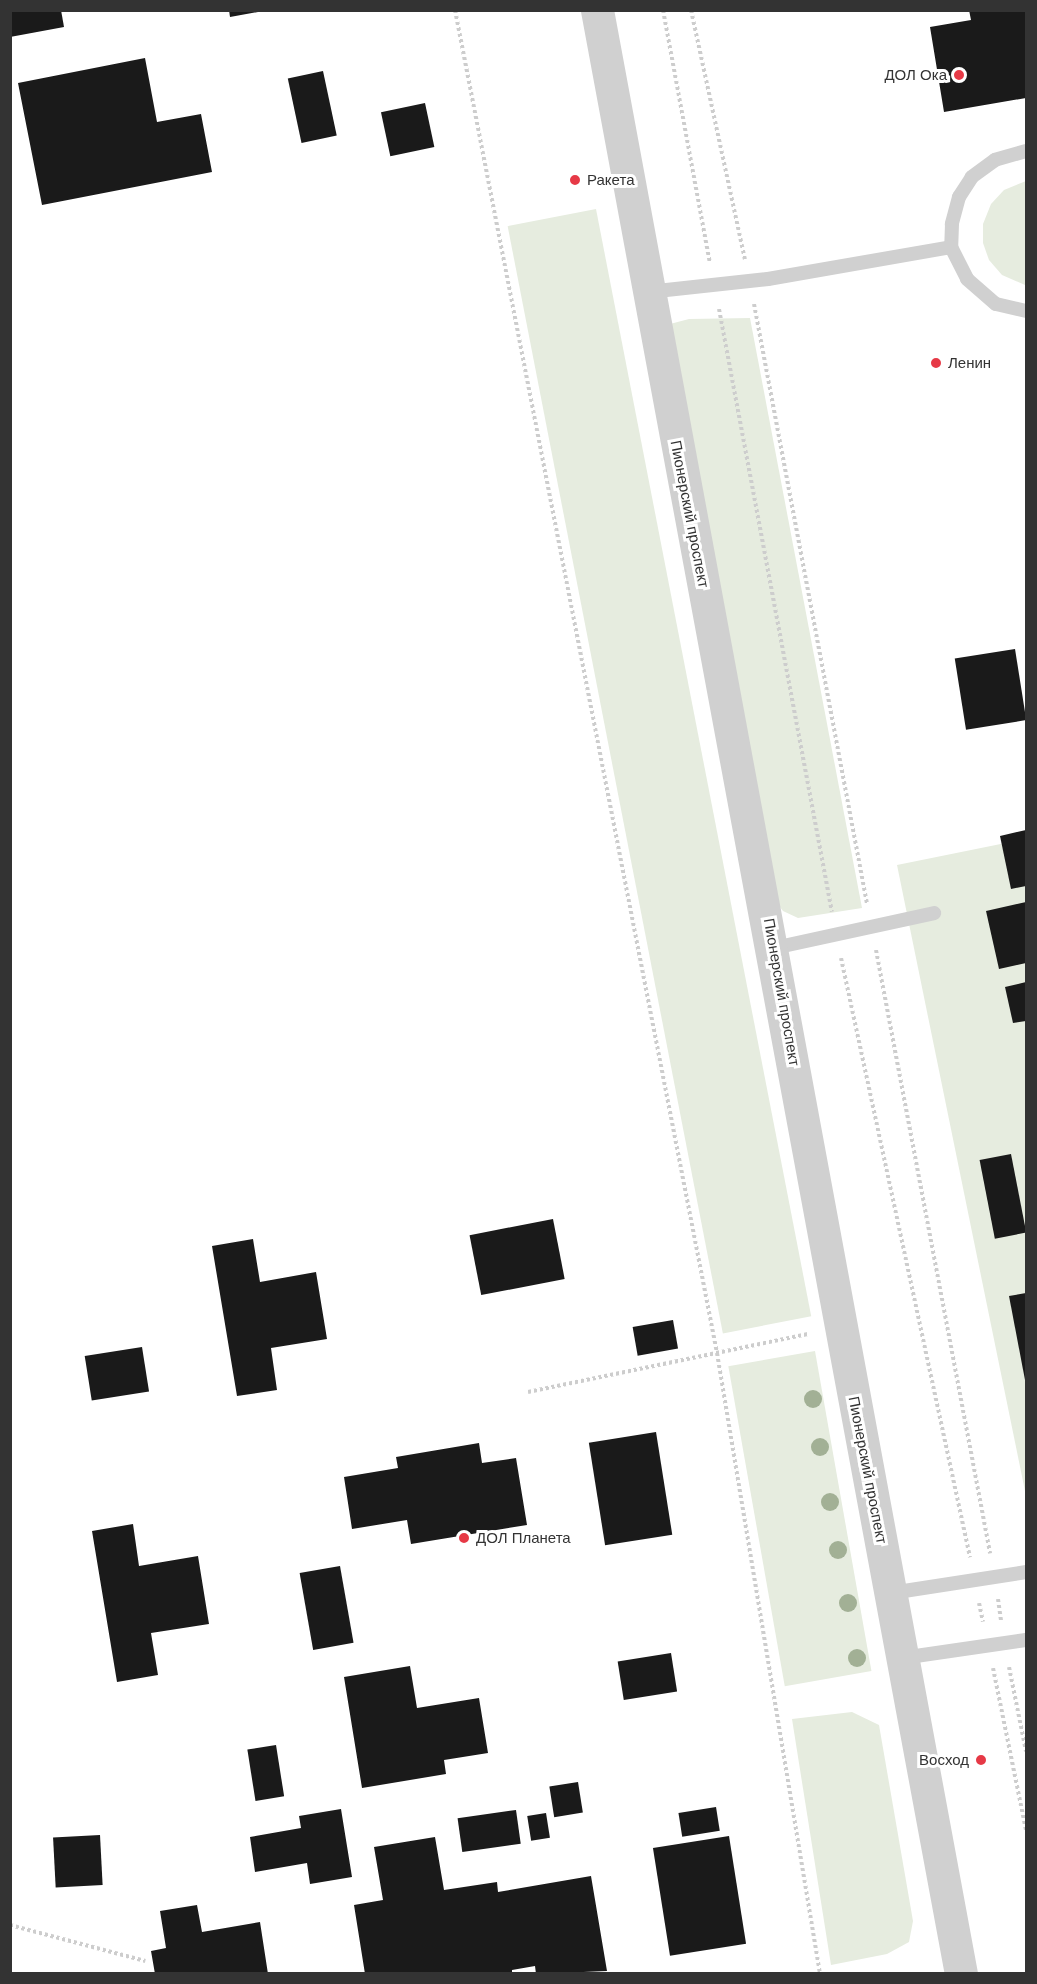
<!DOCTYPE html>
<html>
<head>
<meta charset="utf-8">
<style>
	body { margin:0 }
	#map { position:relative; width:1037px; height:1984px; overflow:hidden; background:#fff; font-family:Arial,sans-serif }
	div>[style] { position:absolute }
	.green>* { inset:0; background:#e6ecdf; transform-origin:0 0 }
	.building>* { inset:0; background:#1a1a1a; transform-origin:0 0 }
	.path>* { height:4px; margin-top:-2px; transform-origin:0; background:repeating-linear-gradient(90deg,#cdcdcd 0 3px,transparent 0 6px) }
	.service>* { height:14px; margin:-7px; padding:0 7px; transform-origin:7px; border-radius:7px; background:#d0d0d0 }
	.tertiary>* { height:33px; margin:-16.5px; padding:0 16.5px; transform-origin:16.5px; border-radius:16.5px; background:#d0d0d0 }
	.trees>* { width:18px; height:18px; margin:-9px; border-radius:50%; background:#a2b095 }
	.dots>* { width:16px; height:16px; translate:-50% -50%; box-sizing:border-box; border:3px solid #fff; border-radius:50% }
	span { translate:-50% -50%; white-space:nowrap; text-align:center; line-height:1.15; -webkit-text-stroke:6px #fff; paint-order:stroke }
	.poi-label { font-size:15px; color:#333 }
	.right { translate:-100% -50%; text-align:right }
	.left { translate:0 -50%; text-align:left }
	.street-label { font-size:15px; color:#333 }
	.frame { position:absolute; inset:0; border:12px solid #333; pointer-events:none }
</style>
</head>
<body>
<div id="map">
	<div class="green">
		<i style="clip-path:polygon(1026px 181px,1026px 285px,1025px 285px,1002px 275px,989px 260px,983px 243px,983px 224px,991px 204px,1004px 190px)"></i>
		<i style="left:596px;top:209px;width:1128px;height:90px;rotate:79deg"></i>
		<i style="clip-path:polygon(750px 318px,862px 908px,798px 918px,783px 911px,769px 893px,670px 324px,689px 319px)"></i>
		<i style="clip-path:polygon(1026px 839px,1026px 1496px,897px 865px)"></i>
		<i style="left:815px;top:1351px;width:325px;height:88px;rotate:80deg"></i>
		<i style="clip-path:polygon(852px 1712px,879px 1725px,913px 1921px,909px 1942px,887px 1954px,831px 1965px,792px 1719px)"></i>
	</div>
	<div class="building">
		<i style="clip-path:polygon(10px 10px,61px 10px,64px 27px,10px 37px)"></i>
		<i style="clip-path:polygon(229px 10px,258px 10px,258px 12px,230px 17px)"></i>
		<i style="clip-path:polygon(969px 10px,1026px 10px,1026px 98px,944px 112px,930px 27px,971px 20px)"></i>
		<i style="clip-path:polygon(145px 58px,157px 122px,201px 114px,212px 172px,42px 205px,18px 83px)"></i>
		<i style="left:323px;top:71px;width:66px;height:36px;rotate:78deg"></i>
		<i style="left:425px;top:103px;width:45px;height:45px;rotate:78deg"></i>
		<i style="left:1015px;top:649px;width:72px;height:61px;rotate:81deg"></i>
		<i style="clip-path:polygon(1026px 830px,1026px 886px,1011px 889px,1000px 836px)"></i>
		<i style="clip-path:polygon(1026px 902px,1026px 963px,999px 969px,986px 911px)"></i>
		<i style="clip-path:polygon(1026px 982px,1026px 1021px,1013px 1023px,1005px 987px)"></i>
		<i style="left:1011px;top:1154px;width:80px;height:32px;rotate:79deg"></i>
		<i style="left:553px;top:1219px;width:61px;height:85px;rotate:79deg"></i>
		<i style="clip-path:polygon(253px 1239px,260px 1282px,316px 1272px,327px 1339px,271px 1348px,277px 1390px,237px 1396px,212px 1246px)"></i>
		<i style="clip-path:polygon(1026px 1293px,1026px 1380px,1025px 1380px,1009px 1296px)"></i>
		<i style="left:673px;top:1320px;width:29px;height:41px;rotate:80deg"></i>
		<i style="left:142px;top:1347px;width:45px;height:58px;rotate:81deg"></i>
		<i style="left:656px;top:1432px;width:104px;height:68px;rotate:81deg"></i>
		<i style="clip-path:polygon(479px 1443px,482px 1463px,516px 1458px,527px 1525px,411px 1544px,407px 1520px,352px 1529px,344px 1477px,398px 1468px,396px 1457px)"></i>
		<i style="clip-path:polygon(133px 1524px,139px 1566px,198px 1556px,209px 1624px,151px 1633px,158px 1675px,117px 1682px,92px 1531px)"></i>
		<i style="left:340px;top:1566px;width:78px;height:41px;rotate:80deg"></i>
		<i style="left:671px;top:1653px;width:39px;height:54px;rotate:81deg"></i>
		<i style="clip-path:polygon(410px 1666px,417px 1708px,479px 1698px,488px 1753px,444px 1760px,446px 1774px,362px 1788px,344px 1677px)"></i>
		<i style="left:276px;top:1745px;width:52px;height:29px;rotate:81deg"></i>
		<i style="left:578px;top:1782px;width:31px;height:29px;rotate:81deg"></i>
		<i style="left:716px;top:1807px;width:24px;height:38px;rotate:81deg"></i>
		<i style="clip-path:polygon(341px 1809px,352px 1877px,310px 1884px,307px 1863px,255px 1872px,250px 1837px,301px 1828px,299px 1816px)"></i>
		<i style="left:516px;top:1810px;width:34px;height:59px;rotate:82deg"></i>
		<i style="left:546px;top:1813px;width:25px;height:19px;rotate:81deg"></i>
		<i style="left:100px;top:1835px;width:50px;height:47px;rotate:87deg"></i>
		<i style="left:729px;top:1836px;width:109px;height:77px;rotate:81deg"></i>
		<i style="clip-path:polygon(435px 1837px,444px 1890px,497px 1882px,498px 1892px,591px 1876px,607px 1971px,536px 1974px,535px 1966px,512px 1970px,512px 1974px,365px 1974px,354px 1905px,383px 1900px,374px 1847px)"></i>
		<i style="clip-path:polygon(197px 1905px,202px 1932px,260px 1922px,268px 1974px,155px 1974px,151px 1951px,166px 1948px,160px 1911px)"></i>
	</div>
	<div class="path">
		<i style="left:455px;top:10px;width:1368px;rotate:78.96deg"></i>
		<i style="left:717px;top:1353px;width:629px;rotate:80.58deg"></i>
		<i style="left:663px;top:10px;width:257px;rotate:79.5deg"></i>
		<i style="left:691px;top:10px;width:255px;rotate:77.8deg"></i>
		<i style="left:754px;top:304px;width:611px;rotate:79.33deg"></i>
		<i style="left:719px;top:309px;width:613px;rotate:79.39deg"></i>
		<i style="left:876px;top:950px;width:614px;rotate:79.29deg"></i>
		<i style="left:841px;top:958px;width:613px;rotate:77.85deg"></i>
		<i style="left:528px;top:1392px;width:287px;rotate:-11.7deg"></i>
		<i style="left:998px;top:1599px;width:22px;rotate:82deg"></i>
		<i style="left:979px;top:1603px;width:19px;rotate:78deg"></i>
		<i style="left:1009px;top:1667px;width:86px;rotate:78.6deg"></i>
		<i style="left:993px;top:1668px;width:165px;rotate:78.5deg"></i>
		<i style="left:10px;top:1925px;width:140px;rotate:14.9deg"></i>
	</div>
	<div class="service">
		<i style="left:1026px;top:151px;width:32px;rotate:164deg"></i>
		<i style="left:995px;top:160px;width:29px;rotate:144deg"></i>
		<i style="left:972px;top:177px;width:24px;rotate:123deg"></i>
		<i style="left:959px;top:197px;width:28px;rotate:105deg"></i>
		<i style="left:952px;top:224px;width:23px;rotate:92deg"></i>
		<i style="left:951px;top:247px;width:36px;rotate:63deg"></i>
		<i style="left:967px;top:279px;width:38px;rotate:41deg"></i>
		<i style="left:996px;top:304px;width:31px;rotate:13deg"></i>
		<i style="left:648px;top:292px;width:121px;rotate:-6.2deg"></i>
		<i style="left:768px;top:279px;width:186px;rotate:-9.9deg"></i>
		<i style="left:774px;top:948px;width:164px;rotate:-12.3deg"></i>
		<i style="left:891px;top:1593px;width:137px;rotate:-8.8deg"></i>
		<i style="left:902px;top:1658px;width:125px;rotate:-8.3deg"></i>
	</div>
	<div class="tertiary">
		<i style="left:597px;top:10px;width:1997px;rotate:79.5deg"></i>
	</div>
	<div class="trees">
		<i style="left:813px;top:1399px"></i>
		<i style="left:820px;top:1447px"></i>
		<i style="left:830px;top:1502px"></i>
		<i style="left:838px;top:1550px"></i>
		<i style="left:848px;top:1603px"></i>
		<i style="left:857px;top:1658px"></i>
	</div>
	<div class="dots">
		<i style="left:959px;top:75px;background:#e63946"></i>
		<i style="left:575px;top:180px;background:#e63946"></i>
		<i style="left:936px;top:363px;background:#e63946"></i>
		<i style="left:464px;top:1538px;background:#e63946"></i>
		<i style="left:981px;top:1760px;background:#e63946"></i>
	</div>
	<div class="poi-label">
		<span class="right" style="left:947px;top:75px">ДОЛ Ока</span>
		<span class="left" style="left:587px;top:180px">Ракета</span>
		<span class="left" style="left:948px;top:363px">Ленин</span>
		<span class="left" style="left:476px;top:1538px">ДОЛ Планета</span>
		<span class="right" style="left:969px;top:1760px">Восход</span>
	</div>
	<div class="street-label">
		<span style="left:690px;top:514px;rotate:79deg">Пионерский проспект</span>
		<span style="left:782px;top:992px;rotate:80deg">Пионерский проспект</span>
		<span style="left:868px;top:1470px;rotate:79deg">Пионерский проспект</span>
	</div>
	<div class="frame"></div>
</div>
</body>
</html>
